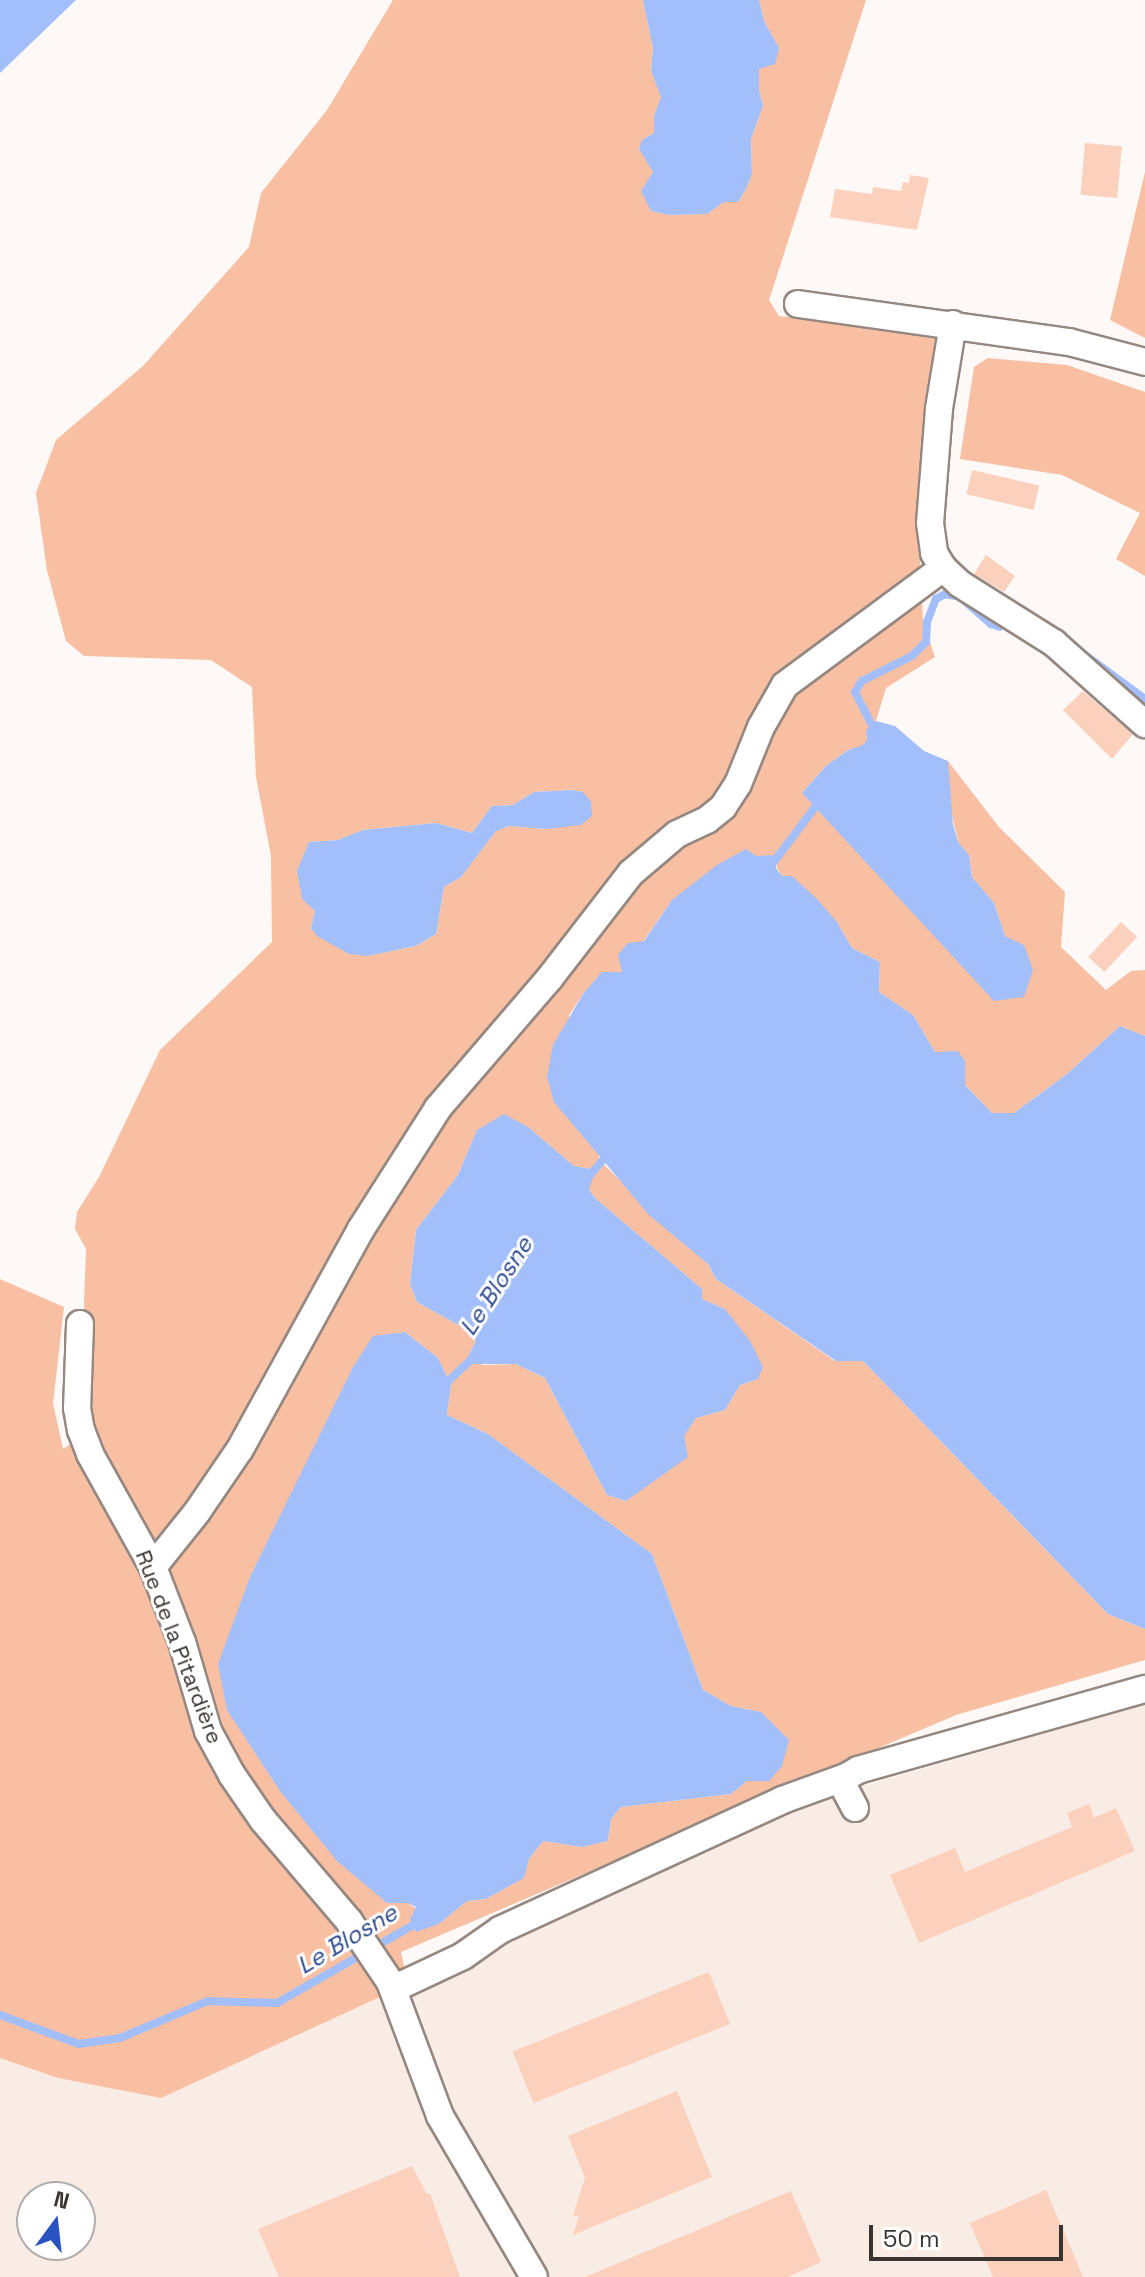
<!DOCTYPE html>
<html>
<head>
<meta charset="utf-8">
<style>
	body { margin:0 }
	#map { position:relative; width:1145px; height:2277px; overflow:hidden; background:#fef9f6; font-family:"Space Grotesk",sans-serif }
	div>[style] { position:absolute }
	.built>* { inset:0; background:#f9ece5 }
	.green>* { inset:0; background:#f8bfa3 }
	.water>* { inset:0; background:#a3bffb }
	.stream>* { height:8px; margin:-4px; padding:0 4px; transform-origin:4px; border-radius:4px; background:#a3bffb }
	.building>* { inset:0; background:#fbd1bd; transform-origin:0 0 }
	.roads { filter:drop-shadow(2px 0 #948881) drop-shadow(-2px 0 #948881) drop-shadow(0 2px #948881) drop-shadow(0 -2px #948881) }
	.street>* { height:26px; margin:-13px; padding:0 13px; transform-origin:13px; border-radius:13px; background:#fff }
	span { translate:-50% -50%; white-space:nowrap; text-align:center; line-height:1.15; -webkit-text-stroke:6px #fff; paint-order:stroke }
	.street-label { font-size:22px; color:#393431 }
	.water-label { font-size:24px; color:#2c498f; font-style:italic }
	.north { position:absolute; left:16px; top:2181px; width:80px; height:80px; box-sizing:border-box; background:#fff; border:2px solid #b0aead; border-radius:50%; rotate:15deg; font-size:22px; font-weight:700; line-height:32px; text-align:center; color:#393431 }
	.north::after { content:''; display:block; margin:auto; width:28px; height:36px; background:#2a53c2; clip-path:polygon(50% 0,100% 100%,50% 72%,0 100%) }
	.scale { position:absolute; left:869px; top:2225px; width:194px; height:36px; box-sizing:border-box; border:4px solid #393431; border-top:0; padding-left:10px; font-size:24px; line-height:28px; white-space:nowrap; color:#393431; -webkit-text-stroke:6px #fff; paint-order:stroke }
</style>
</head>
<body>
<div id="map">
	<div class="built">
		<i style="clip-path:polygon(evenodd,1145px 1704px,1145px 2277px,0 2277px,0 2058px,58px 2078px,161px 2098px,786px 1809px,1145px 1704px,32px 2197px,80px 2197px,80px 2245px,32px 2245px,32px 2197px)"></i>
	</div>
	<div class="green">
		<i style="clip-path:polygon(evenodd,393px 0,643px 0,653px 48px,651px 71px,662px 97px,654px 116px,654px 133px,642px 140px,653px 172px,647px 201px,651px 211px,669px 215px,707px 214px,724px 202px,738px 202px,746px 189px,752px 174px,751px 139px,763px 106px,759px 90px,759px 69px,779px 48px,764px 21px,759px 0,866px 0,769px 300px,779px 316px,938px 335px,920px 565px,923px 621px,935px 657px,886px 688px,876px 721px,866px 731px,867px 740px,863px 746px,848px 750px,826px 766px,802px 793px,1005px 936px,994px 903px,972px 877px,969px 855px,958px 842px,947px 792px,948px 761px,999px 827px,1065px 892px,1061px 947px,1106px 990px,1131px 971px,1145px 970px,1145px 1036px,1120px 1026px,1067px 1074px,1014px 1113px,992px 1113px,965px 1085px,965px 1061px,935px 1052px,913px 1015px,879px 992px,880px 962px,852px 948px,837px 922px,792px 876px,783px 876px,777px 869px,777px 862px,672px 900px,622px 972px,602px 973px,583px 994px,569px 1015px,587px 1140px,599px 1153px,599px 1160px,708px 1264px,716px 1279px,835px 1361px,863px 1361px,1108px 1614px,1145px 1629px,1145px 1660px,956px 1715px,401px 1952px,408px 1984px,161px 2098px,58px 2078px,0 2058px,0 1279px,64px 1307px,53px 1403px,63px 1449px,94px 1428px,84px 1304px,86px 1249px,75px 1229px,77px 1212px,99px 1177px,160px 1050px,272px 942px,271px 856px,256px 777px,252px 687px,211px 660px,84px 656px,66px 641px,47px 570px,36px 493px,56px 440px,143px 366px,249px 247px,261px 193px,327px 110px,393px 0,572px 790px,583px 792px,548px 829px,509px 826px,496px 831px,461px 877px,444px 887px,436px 934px,416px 946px,367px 956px,311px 928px,315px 911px,309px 842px,338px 840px,363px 830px,436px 823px,472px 833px,492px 806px,513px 805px,534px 792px,572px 790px,393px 0,528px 1127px,574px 1166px,591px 1169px,589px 1189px,595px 1198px,702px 1289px,702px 1299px,725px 1309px,758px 1379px,740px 1385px,725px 1410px,696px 1418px,641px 1489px,626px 1501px,607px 1495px,545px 1378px,516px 1364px,483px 1365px,468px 1356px,476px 1341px,462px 1327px,417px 1302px,410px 1284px,416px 1230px,458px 1175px,477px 1130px,528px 1127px,393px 0,405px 1332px,438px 1358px,451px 1385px,447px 1415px,488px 1434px,652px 1554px,703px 1690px,731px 1706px,761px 1712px,769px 1781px,747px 1781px,731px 1794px,621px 1807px,611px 1819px,608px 1841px,582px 1847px,543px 1841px,529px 1859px,523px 1878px,486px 1899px,467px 1901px,439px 1924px,408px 1903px,250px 1577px,279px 1522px,405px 1332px)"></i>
		<i style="clip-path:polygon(1145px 172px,1145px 338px,1110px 320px)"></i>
		<i style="clip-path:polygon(988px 358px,1067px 365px,1145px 392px,1145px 576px,1116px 559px,1140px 513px,1062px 475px,960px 459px,974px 367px)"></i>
	</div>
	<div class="water">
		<i style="clip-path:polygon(0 0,76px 0,0 73px)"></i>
		<i style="clip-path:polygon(643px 0,759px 0,764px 21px,779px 48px,775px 64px,759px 69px,759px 90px,763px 106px,751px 139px,752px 174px,746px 189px,738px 202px,724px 202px,707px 214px,669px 215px,651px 211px,641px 191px,653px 172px,639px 149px,642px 140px,654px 133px,654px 116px,661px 97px,651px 71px,653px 48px)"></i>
		<i style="clip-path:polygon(876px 721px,895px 726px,924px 751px,948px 761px,953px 824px,958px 842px,969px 855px,972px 877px,994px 903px,1005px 936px,1024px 945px,1033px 970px,1024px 997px,994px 1001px,802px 793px,826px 766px,848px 750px,863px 745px,867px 740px,866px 730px)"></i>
		<i style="clip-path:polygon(572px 790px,583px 792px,591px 802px,592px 816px,581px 825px,548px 829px,509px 826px,496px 831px,461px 877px,444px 887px,436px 934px,416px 946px,367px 956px,349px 954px,317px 936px,311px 928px,315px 911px,302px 899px,297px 871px,309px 842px,338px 840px,363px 830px,436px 823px,472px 833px,492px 806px,513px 805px,534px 792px)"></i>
		<i style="clip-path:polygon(746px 849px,756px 856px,772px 855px,777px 870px,783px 876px,792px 876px,816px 898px,837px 922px,852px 948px,880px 962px,879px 992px,913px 1015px,935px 1052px,958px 1051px,965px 1061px,965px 1085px,992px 1113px,1014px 1113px,1067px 1074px,1120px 1026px,1145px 1036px,1145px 1629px,1108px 1614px,863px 1361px,836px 1361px,716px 1279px,708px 1264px,649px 1215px,554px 1102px,547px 1077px,553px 1045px,583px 994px,602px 972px,622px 972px,618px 955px,628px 943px,644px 941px,672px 900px,717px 865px)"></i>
		<i style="clip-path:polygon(504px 1114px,528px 1127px,574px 1166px,591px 1169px,594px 1175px,589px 1189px,595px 1198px,702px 1289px,702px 1299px,725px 1309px,750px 1341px,763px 1367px,758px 1379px,740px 1385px,725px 1410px,696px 1418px,684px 1436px,688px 1457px,626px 1501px,607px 1495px,545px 1378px,516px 1364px,472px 1364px,468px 1356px,476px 1341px,462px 1327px,417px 1302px,410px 1284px,416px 1230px,458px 1175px,477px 1130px)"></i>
		<i style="clip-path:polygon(405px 1332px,438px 1358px,451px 1385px,447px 1415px,488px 1434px,652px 1554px,703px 1690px,731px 1706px,761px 1712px,789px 1740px,782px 1766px,769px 1781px,747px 1781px,731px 1794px,621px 1807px,611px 1819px,608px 1841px,582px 1847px,543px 1841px,529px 1859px,524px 1878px,486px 1899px,467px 1901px,439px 1924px,416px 1932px,410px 1919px,416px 1907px,408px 1903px,387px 1903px,337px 1861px,280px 1791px,227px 1710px,218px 1664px,250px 1577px,353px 1367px,373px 1336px)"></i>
	</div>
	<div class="stream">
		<i style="left:1081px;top:652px;width:79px;rotate:36.3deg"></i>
		<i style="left:876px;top:733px;width:46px;rotate:-117.1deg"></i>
		<i style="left:855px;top:692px;width:13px;rotate:-58deg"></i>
		<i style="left:862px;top:681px;width:56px;rotate:-26.6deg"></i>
		<i style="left:912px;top:656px;width:20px;rotate:-45deg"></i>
		<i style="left:926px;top:642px;width:20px;rotate:-87deg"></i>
		<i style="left:927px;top:622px;width:25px;rotate:-69deg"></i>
		<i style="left:936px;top:599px;width:10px;rotate:-29deg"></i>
		<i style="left:945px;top:594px;width:15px;rotate:11deg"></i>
		<i style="left:960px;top:597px;width:41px;rotate:41.1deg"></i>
		<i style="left:991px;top:624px;width:9px;rotate:18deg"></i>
		<i style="left:770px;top:867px;width:86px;rotate:-53deg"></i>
		<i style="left:586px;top:1180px;width:34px;rotate:-50deg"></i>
		<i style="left:443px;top:1386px;width:47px;rotate:-43.3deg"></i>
		<i style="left:0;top:2015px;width:84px;rotate:20.2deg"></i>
		<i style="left:79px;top:2044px;width:41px;rotate:-8.3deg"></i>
		<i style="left:120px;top:2038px;width:95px;rotate:-22.8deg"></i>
		<i style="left:208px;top:2001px;width:69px;rotate:1.7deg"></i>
		<i style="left:277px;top:2003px;width:157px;rotate:-29.8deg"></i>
		<i style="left:413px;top:1925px;width:9px;rotate:-49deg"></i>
	</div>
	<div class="building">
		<i style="left:1085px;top:143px;width:37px;height:52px;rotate:5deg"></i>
		<i style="clip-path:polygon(910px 175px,929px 178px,917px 230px,830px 217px,835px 189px,872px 194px,873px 187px,901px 191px,903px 182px,909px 183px)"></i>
		<i style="left:972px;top:470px;width:69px;height:25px;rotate:13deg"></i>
		<i style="clip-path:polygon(986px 555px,1015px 576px,1004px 592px,974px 574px)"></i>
		<i style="clip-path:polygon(1083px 691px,1133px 734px,1112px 759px,1063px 710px)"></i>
		<i style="left:1121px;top:922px;width:22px;height:48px;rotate:43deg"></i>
		<i style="clip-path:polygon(1089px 1804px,1094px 1818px,1116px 1808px,1135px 1851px,919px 1943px,890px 1875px,955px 1848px,965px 1872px,1072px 1827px,1067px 1813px)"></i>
		<i style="left:709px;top:1972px;width:56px;height:212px;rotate:68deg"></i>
		<i style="clip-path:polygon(677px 2091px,712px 2177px,573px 2235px,579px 2217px,573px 2215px,585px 2178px,568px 2136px)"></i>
		<i style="clip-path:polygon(412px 2166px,427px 2194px,430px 2193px,460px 2277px,279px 2277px,258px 2229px)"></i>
		<i style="clip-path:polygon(1046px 2190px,1083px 2277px,993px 2277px,970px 2223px)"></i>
		<i style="clip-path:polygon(791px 2191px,821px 2262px,788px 2277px,585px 2277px)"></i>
	</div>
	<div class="roads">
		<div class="street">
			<i style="left:798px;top:304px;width:274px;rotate:8deg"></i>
			<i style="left:1069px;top:342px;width:79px;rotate:14.7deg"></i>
			<i style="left:953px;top:324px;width:86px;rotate:99.4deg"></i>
			<i style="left:939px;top:409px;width:114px;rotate:94.5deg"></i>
			<i style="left:930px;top:523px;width:30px;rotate:82deg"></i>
			<i style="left:934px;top:553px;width:17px;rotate:59deg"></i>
			<i style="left:943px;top:568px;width:23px;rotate:43deg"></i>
			<i style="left:960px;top:584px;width:111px;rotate:32.1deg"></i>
			<i style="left:1054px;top:643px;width:122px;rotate:41.7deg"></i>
			<i style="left:80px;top:1324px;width:84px;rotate:92deg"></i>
			<i style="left:77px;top:1408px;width:22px;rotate:80deg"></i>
			<i style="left:81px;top:1430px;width:26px;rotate:69deg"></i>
			<i style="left:90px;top:1454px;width:129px;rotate:60.9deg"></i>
			<i style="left:153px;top:1567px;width:80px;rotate:68.9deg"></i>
			<i style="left:182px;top:1642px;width:93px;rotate:73.7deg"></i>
			<i style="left:208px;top:1731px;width:50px;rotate:61.4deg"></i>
			<i style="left:232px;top:1775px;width:55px;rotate:55.4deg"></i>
			<i style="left:263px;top:1820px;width:133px;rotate:49.6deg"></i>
			<i style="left:349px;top:1921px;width:73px;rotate:56.1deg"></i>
			<i style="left:390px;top:1982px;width:143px;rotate:69.5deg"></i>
			<i style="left:440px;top:2116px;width:186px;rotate:59.7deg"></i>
			<i style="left:153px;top:1567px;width:70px;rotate:-51.3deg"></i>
			<i style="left:197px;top:1512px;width:76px;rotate:-55.7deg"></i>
			<i style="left:240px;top:1449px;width:251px;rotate:-61.2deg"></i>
			<i style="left:361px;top:1229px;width:143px;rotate:-57.5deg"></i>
			<i style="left:438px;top:1108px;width:170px;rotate:-49.3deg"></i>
			<i style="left:549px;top:979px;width:134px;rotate:-52.3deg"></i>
			<i style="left:631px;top:873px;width:60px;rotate:-40.3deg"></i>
			<i style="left:677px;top:834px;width:33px;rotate:-25deg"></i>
			<i style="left:707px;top:820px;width:21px;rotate:-39deg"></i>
			<i style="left:723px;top:807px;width:27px;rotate:-57deg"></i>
			<i style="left:738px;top:784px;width:61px;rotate:-68deg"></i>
			<i style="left:761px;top:727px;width:48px;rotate:-60.3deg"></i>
			<i style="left:785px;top:685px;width:197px;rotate:-36.5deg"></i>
			<i style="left:855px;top:1808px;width:24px;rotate:-118deg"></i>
			<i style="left:844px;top:1787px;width:10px;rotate:-79deg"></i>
			<i style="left:846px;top:1777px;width:14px;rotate:-30deg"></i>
			<i style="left:858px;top:1770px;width:298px;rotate:-15.8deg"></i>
			<i style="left:393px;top:1989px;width:77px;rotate:-25.2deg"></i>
			<i style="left:463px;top:1956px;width:45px;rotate:-35.1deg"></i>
			<i style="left:500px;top:1930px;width:311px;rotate:-24.7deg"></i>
			<i style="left:782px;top:1800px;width:68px;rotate:-19.8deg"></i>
		</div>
	</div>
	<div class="street-label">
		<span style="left:179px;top:1647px;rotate:69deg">Rue de la Pitardière</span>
	</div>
	<div class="water-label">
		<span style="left:496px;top:1286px;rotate:-57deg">Le Blosne</span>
		<span style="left:347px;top:1939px;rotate:-31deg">Le Blosne</span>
	</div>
	<div class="north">N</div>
	<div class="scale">50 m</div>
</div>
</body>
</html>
